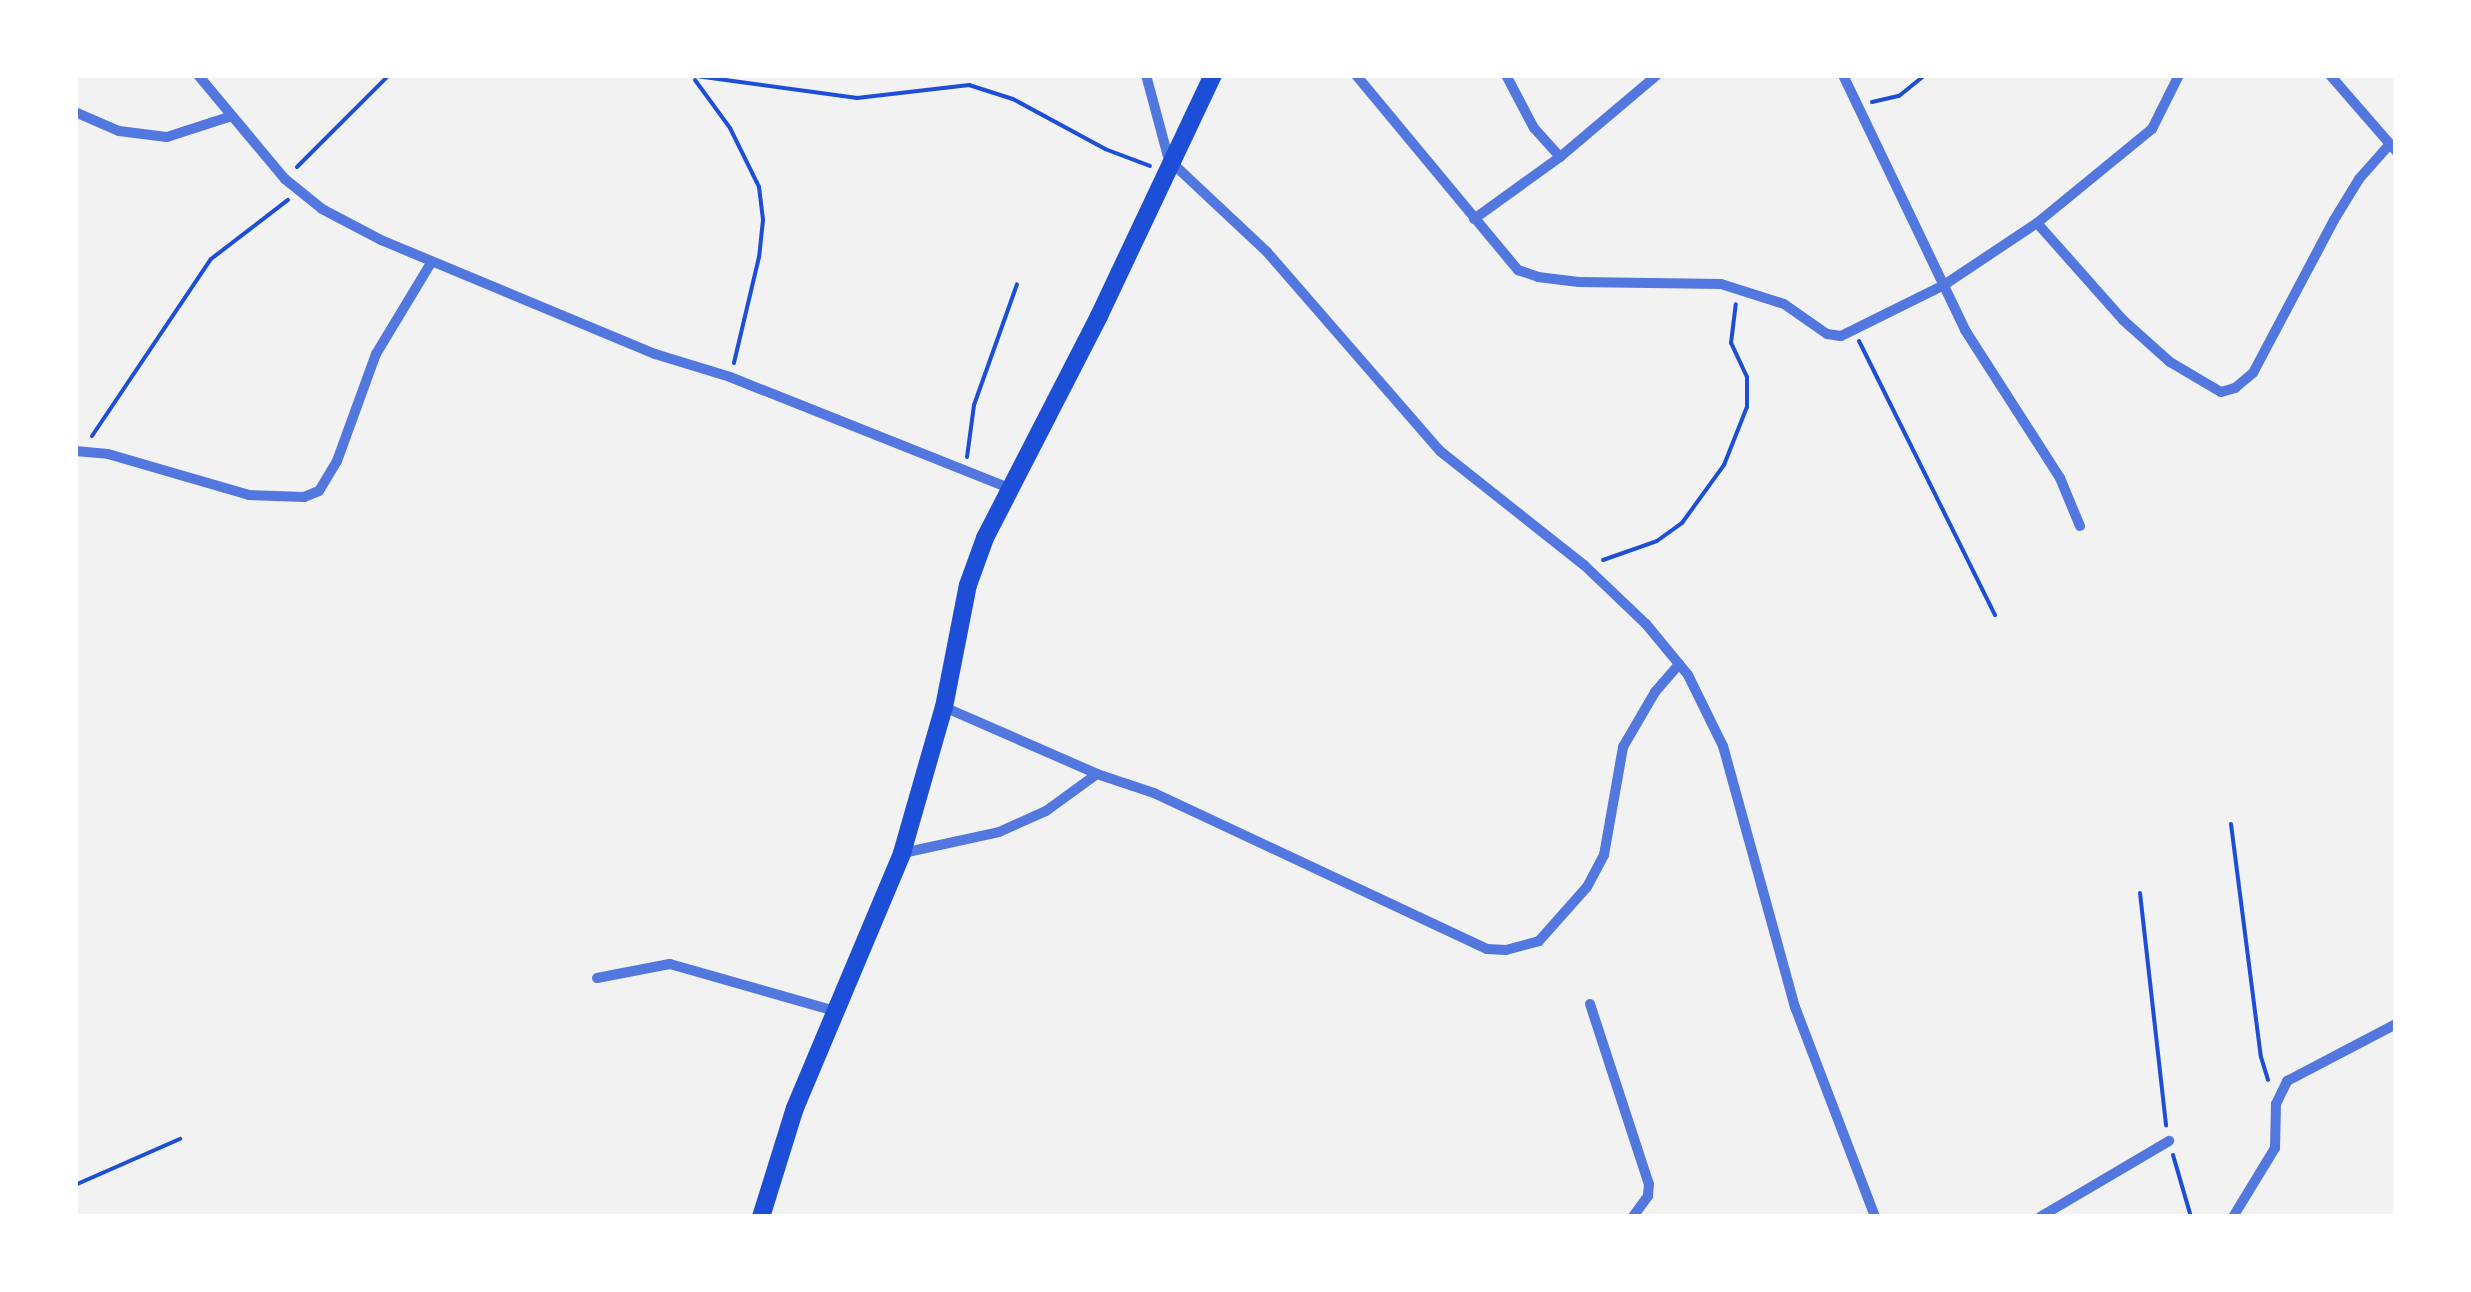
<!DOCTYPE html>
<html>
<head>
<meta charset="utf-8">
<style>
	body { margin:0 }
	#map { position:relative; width:2471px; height:1292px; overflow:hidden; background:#f2f2f2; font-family:"Archivo Narrow",sans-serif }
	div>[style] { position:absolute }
	.path>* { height:4px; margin:-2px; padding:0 2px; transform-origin:2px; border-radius:2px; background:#1d4ed8 }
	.minor>* { height:10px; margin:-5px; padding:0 5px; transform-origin:5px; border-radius:5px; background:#5277de }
	.secondary>* { height:18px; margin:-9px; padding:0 9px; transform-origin:9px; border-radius:9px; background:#1d4ed8 }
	span { translate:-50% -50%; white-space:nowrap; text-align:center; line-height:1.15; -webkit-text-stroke:9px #fff; paint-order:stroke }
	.frame { position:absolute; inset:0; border:78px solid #fff; pointer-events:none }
</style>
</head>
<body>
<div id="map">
	<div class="path">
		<i style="left:689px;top:75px;width:170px;rotate:7.8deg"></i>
		<i style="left:857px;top:98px;width:113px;rotate:-6.6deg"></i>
		<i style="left:969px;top:85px;width:46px;rotate:17.7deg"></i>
		<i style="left:1013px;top:99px;width:105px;rotate:28.5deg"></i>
		<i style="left:1105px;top:149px;width:48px;rotate:20.7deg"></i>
		<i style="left:695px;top:80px;width:59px;rotate:53.9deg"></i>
		<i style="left:730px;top:128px;width:66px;rotate:63.8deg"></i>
		<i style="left:759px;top:187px;width:33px;rotate:83deg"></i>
		<i style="left:763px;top:220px;width:37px;rotate:96deg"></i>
		<i style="left:759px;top:257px;width:109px;rotate:103.3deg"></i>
		<i style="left:1872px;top:102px;width:28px;rotate:-13deg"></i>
		<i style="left:1899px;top:96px;width:33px;rotate:-39deg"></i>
		<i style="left:297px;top:167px;width:130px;rotate:-45deg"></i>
		<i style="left:1859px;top:341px;width:306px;rotate:63.6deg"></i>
		<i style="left:92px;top:436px;width:213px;rotate:-56.1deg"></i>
		<i style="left:211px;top:259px;width:97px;rotate:-37.5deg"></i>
		<i style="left:967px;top:457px;width:52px;rotate:-82.3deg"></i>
		<i style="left:974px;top:405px;width:128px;rotate:-70.4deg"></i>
		<i style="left:1603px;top:560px;width:57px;rotate:-19.4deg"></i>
		<i style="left:1657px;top:541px;width:31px;rotate:-36deg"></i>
		<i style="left:1682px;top:523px;width:72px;rotate:-54.1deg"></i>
		<i style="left:1724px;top:465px;width:62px;rotate:-68.4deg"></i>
		<i style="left:1747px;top:407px;width:30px;rotate:-90deg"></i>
		<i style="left:1747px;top:377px;width:38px;rotate:-115deg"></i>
		<i style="left:1731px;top:343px;width:39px;rotate:-83deg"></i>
		<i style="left:2231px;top:824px;width:235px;rotate:82.7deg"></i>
		<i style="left:2261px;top:1057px;width:24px;rotate:73deg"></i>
		<i style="left:2140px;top:893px;width:234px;rotate:83.6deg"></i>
		<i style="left:2173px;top:1155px;width:65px;rotate:73.8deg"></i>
		<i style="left:75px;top:1185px;width:115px;rotate:-23.7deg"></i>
	</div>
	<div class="minor">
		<i style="left:198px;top:75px;width:136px;rotate:50.1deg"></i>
		<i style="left:285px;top:179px;width:48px;rotate:39deg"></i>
		<i style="left:322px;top:209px;width:67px;rotate:27.7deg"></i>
		<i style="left:381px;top:240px;width:297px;rotate:22.6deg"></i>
		<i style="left:655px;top:354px;width:78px;rotate:17deg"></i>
		<i style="left:730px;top:377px;width:302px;rotate:21.7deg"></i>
		<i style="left:1146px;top:75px;width:88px;rotate:74.9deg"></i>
		<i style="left:1169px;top:160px;width:134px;rotate:43.2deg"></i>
		<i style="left:1267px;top:252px;width:264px;rotate:49deg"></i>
		<i style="left:1440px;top:451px;width:184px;rotate:38.4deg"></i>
		<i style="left:1584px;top:565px;width:86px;rotate:43.6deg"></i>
		<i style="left:1646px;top:624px;width:66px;rotate:50.5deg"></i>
		<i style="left:1688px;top:675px;width:79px;rotate:63.8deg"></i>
		<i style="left:1723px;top:746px;width:271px;rotate:74.6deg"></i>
		<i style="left:1795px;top:1007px;width:225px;rotate:69.1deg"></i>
		<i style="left:1356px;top:75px;width:254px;rotate:50.3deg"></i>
		<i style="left:1518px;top:270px;width:21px;rotate:19deg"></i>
		<i style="left:1538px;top:277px;width:41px;rotate:7deg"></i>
		<i style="left:1579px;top:282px;width:142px;rotate:0.8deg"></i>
		<i style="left:1721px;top:284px;width:66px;rotate:17.6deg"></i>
		<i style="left:1784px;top:304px;width:52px;rotate:34.9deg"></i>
		<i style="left:1827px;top:334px;width:14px;rotate:8deg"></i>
		<i style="left:1841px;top:336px;width:115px;rotate:-26.3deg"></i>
		<i style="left:1944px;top:285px;width:112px;rotate:-33.7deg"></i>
		<i style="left:2037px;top:223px;width:149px;rotate:-39.3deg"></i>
		<i style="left:2152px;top:129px;width:60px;rotate:-63.4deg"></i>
		<i style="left:1506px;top:75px;width:60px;rotate:62.2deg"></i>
		<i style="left:1534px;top:128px;width:39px;rotate:48deg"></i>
		<i style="left:1843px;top:75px;width:283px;rotate:64.4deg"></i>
		<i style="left:1965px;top:330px;width:176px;rotate:57.3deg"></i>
		<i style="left:2060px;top:478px;width:52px;rotate:67.4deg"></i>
		<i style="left:2330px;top:75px;width:101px;rotate:49deg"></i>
		<i style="left:75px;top:112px;width:48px;rotate:23.4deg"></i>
		<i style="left:119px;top:131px;width:48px;rotate:7.1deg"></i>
		<i style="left:167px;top:137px;width:68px;rotate:-17.9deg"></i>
		<i style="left:1474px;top:219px;width:106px;rotate:-35.8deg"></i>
		<i style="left:1560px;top:157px;width:127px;rotate:-40.2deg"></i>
		<i style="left:2037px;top:223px;width:130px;rotate:48.4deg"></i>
		<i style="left:2123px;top:320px;width:63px;rotate:41.8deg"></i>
		<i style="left:2170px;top:362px;width:59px;rotate:30.5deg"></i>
		<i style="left:2221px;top:392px;width:15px;rotate:-16deg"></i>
		<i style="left:2235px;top:388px;width:23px;rotate:-40deg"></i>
		<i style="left:2253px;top:373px;width:173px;rotate:-62.1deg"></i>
		<i style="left:2334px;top:220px;width:48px;rotate:-58.6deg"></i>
		<i style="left:2359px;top:179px;width:47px;rotate:-48.5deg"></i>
		<i style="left:75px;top:451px;width:33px;rotate:5deg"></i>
		<i style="left:108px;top:454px;width:147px;rotate:16.2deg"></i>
		<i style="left:249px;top:495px;width:55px;rotate:2.1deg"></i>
		<i style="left:304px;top:497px;width:16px;rotate:-22deg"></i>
		<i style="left:319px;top:491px;width:35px;rotate:-59deg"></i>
		<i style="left:337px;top:461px;width:114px;rotate:-70deg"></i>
		<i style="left:376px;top:354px;width:106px;rotate:-58.9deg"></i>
		<i style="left:944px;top:707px;width:167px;rotate:23.6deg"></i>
		<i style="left:1097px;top:774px;width:60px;rotate:18.4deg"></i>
		<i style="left:1154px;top:793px;width:368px;rotate:25.1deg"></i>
		<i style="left:1487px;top:949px;width:19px;rotate:3deg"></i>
		<i style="left:1506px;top:950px;width:34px;rotate:-15deg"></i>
		<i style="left:1539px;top:941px;width:72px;rotate:-48.4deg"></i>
		<i style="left:1587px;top:887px;width:36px;rotate:-62deg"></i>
		<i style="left:1604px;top:855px;width:110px;rotate:-80deg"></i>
		<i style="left:1623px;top:747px;width:64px;rotate:-59.8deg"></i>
		<i style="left:1655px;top:692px;width:37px;rotate:-49deg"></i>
		<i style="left:903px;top:853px;width:98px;rotate:-12.3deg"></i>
		<i style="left:999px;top:832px;width:51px;rotate:-24.1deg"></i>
		<i style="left:1046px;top:811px;width:63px;rotate:-36deg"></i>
		<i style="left:597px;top:978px;width:74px;rotate:-10.9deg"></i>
		<i style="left:670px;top:964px;width:172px;rotate:15.9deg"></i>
		<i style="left:1590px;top:1004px;width:189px;rotate:71.9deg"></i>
		<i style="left:1649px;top:1184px;width:12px;rotate:95deg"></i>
		<i style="left:1648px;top:1196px;width:26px;rotate:126deg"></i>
		<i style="left:2040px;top:1217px;width:150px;rotate:-30.5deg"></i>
		<i style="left:2233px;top:1217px;width:81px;rotate:-58.7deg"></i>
		<i style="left:2275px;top:1148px;width:44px;rotate:-88.7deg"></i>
		<i style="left:2276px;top:1104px;width:25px;rotate:-64deg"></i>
		<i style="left:2287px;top:1081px;width:123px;rotate:-27.6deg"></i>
	</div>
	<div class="secondary">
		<i style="left:761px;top:1217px;width:114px;rotate:-72.7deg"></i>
		<i style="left:795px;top:1108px;width:277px;rotate:-67.2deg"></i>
		<i style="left:902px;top:853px;width:152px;rotate:-74deg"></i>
		<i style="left:944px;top:707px;width:124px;rotate:-78.9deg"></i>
		<i style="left:968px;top:585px;width:50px;rotate:-70.1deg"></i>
		<i style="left:985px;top:538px;width:250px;rotate:-62.8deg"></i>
		<i style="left:1099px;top:316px;width:267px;rotate:-64.7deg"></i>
	</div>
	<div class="frame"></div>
</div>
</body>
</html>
